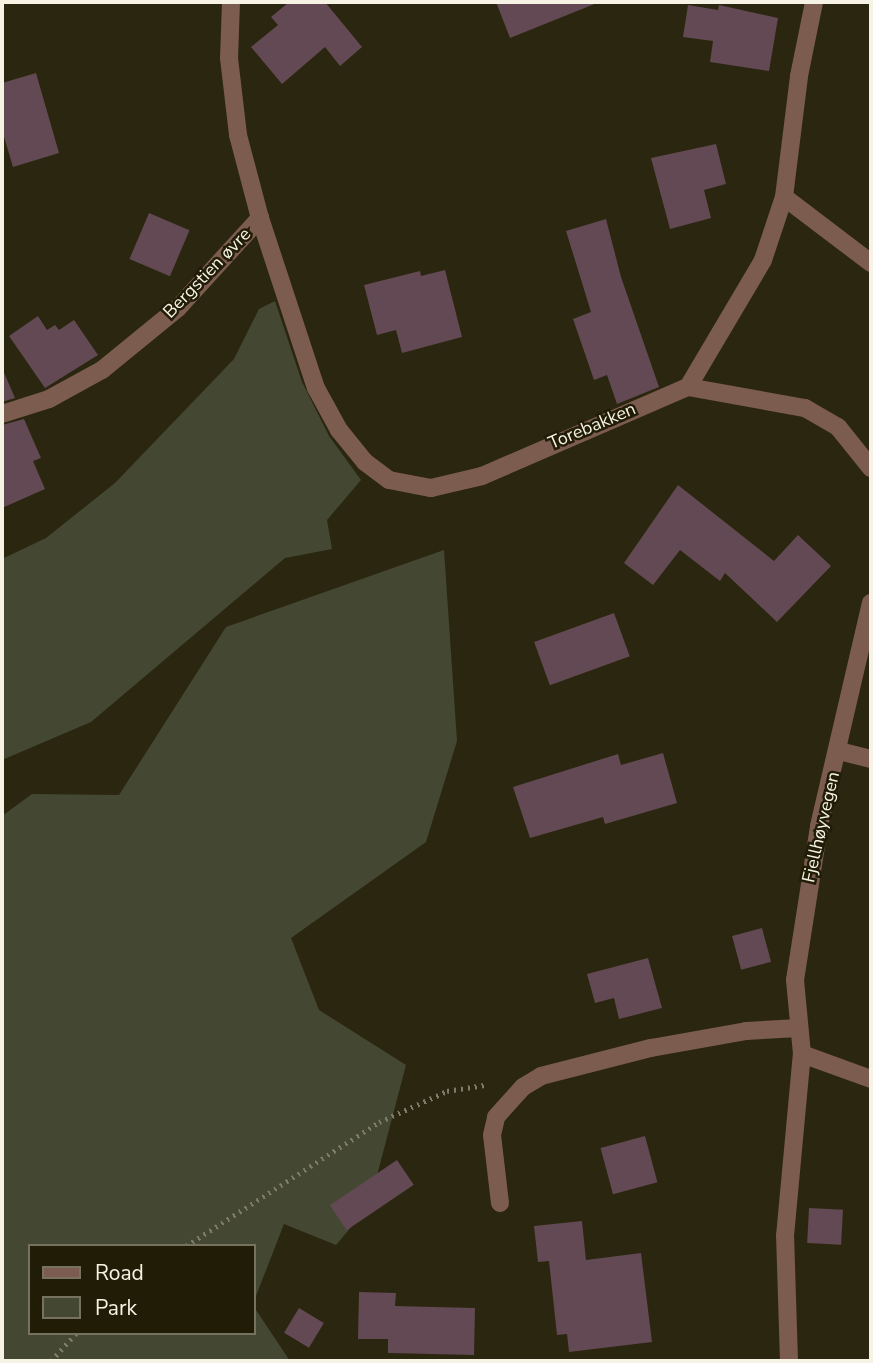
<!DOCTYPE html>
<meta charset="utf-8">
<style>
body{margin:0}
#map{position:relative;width:873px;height:1363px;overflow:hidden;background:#2b260f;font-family:"Nunito Sans",sans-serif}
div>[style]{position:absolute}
.green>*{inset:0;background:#444832}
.building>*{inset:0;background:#624953;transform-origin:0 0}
.path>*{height:4.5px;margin-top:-2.25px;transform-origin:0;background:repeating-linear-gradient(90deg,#807b68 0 2px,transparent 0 7px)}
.minor>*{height:18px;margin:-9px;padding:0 9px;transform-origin:9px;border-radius:9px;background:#7d5c50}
span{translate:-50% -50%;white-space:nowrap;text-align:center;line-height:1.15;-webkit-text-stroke:5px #211c06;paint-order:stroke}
.street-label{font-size:18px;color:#f6f3e5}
.frame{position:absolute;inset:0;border:4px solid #f6f3e5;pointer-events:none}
.legend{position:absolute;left:28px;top:1244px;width:228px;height:91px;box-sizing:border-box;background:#211c06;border:2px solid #76725f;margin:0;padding:9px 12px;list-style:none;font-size:21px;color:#f6f3e5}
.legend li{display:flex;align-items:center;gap:14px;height:35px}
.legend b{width:35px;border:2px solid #76725f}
</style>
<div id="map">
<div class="green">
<i style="clip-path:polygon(275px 301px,302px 382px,329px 436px,361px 480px,327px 520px,332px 549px,285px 558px,91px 722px,2px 760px,2px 559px,46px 538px,115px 483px,234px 359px,259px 309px)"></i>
<i style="clip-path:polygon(444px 550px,457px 741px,426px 842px,291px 938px,319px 1010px,406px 1065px,369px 1206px,336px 1245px,284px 1224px,254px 1301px,254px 1246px,30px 1246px,30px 1333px,254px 1333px,254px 1307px,290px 1361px,2px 1361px,2px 816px,32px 794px,119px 795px,226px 627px)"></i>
</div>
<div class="building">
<i style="clip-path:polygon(289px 2px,325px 2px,362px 47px,340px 66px,325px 47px,282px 84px,251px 47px,278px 25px,271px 17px)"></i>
<i style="clip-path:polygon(496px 2px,596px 2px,597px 3px,510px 38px)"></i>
<i style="clip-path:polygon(688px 5px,718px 10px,719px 5px,778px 18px,769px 71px,710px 62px,713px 41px,683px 37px)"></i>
<i style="clip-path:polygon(36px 73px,59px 153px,13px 167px,2px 130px,2px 83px)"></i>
<i style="clip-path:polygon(716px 144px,726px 184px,704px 190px,711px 218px,670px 229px,651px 158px)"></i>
<i style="left:149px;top:213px;width:44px;height:50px;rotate:23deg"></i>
<i style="clip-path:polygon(606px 219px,621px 277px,659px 387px,617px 404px,607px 375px,594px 380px,573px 319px,591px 312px,566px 231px)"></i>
<i style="clip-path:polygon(445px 270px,462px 337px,402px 353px,396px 330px,377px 335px,364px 285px,420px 271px,421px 276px)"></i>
<i style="clip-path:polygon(38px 316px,47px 330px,55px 325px,59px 330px,74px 320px,98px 355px,45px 388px,9px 336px)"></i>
<i style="clip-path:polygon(2px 368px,15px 398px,2px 402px)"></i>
<i style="clip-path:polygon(24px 419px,41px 458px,33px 461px,45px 489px,2px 508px,2px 425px)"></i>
<i style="clip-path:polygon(678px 485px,774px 561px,798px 535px,831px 566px,777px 622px,725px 573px,720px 581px,680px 550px,653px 585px,624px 563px)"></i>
<i style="left:614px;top:613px;width:46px;height:85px;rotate:70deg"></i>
<i style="clip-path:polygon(663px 753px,677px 803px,605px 824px,603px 817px,530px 838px,513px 787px,618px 754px,621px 765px)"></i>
<i style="left:762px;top:928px;width:35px;height:31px;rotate:75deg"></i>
<i style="clip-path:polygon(648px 958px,662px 1008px,619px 1019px,614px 998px,595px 1003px,587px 974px)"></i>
<i style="left:645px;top:1136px;width:48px;height:46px;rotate:75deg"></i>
<i style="left:397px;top:1160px;width:30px;height:81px;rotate:56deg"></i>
<i style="left:809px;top:1208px;width:34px;height:35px;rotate:3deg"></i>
<i style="clip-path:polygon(582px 1221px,586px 1260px,641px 1253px,652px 1342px,569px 1352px,567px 1334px,557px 1335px,549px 1261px,538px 1262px,534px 1226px)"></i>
<i style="clip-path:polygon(359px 1292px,396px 1293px,395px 1306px,475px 1308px,474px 1355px,388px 1353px,388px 1339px,358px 1339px)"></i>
<i style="left:299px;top:1308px;width:29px;height:29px;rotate:31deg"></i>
</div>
<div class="path">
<i style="left:186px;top:1246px;width:229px;rotate:-32.7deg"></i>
<i style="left:379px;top:1122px;width:75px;rotate:-24.5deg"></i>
<i style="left:447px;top:1091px;width:38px;rotate:-9deg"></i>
<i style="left:51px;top:1361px;width:38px;rotate:-48deg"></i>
</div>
<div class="minor">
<i style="left:231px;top:2px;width:56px;rotate:92deg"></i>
<i style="left:229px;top:58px;width:78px;rotate:83.3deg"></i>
<i style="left:238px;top:135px;width:86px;rotate:75.2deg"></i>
<i style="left:260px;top:218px;width:179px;rotate:71.8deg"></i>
<i style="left:316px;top:388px;width:48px;rotate:61.3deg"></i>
<i style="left:339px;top:430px;width:41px;rotate:50.9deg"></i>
<i style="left:365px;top:462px;width:30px;rotate:37deg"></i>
<i style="left:389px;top:480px;width:43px;rotate:10.8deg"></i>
<i style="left:431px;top:488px;width:52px;rotate:-13.2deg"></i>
<i style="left:482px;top:476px;width:224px;rotate:-23.4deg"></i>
<i style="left:688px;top:387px;width:147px;rotate:-59.4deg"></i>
<i style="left:763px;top:260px;width:66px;rotate:-71.6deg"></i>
<i style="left:784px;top:197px;width:122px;rotate:-82.9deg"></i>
<i style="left:799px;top:76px;width:76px;rotate:-78.5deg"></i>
<i style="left:784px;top:197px;width:109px;rotate:37.2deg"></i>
<i style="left:688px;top:387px;width:119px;rotate:10.2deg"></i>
<i style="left:805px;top:408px;width:38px;rotate:30deg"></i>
<i style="left:838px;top:427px;width:53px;rotate:51.2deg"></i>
<i style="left:2px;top:414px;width:49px;rotate:-17.7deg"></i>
<i style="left:49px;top:399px;width:60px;rotate:-28.7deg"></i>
<i style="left:102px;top:370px;width:98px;rotate:-39.2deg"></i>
<i style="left:178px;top:308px;width:122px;rotate:-47.7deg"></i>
<i style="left:839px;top:751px;width:33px;rotate:14deg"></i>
<i style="left:802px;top:1054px;width:73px;rotate:19.9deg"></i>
<i style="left:500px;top:1203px;width:68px;rotate:-96.7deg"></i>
<i style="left:492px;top:1135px;width:18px;rotate:-77deg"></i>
<i style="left:496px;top:1117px;width:40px;rotate:-48deg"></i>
<i style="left:523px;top:1087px;width:21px;rotate:-31deg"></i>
<i style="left:541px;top:1076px;width:114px;rotate:-14.3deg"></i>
<i style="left:651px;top:1048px;width:97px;rotate:-10.1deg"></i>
<i style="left:746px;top:1031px;width:53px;rotate:-3.2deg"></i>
<i style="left:789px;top:1361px;width:125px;rotate:-91.8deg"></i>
<i style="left:785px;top:1236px;width:183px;rotate:-84.7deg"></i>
<i style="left:802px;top:1054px;width:74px;rotate:-95.4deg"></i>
<i style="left:795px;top:980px;width:156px;rotate:-81.1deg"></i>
<i style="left:819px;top:826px;width:229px;rotate:-76.9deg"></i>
</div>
<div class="street-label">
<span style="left:207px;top:273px;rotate:-46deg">Bergstien øvre</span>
<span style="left:592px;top:426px;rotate:-23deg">Torebakken</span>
<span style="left:821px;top:827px;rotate:-77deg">Fjellhøyvegen</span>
</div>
<div class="frame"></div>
<ul class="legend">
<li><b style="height:9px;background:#7d5c50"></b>Road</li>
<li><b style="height:19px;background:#444832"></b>Park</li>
</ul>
</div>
